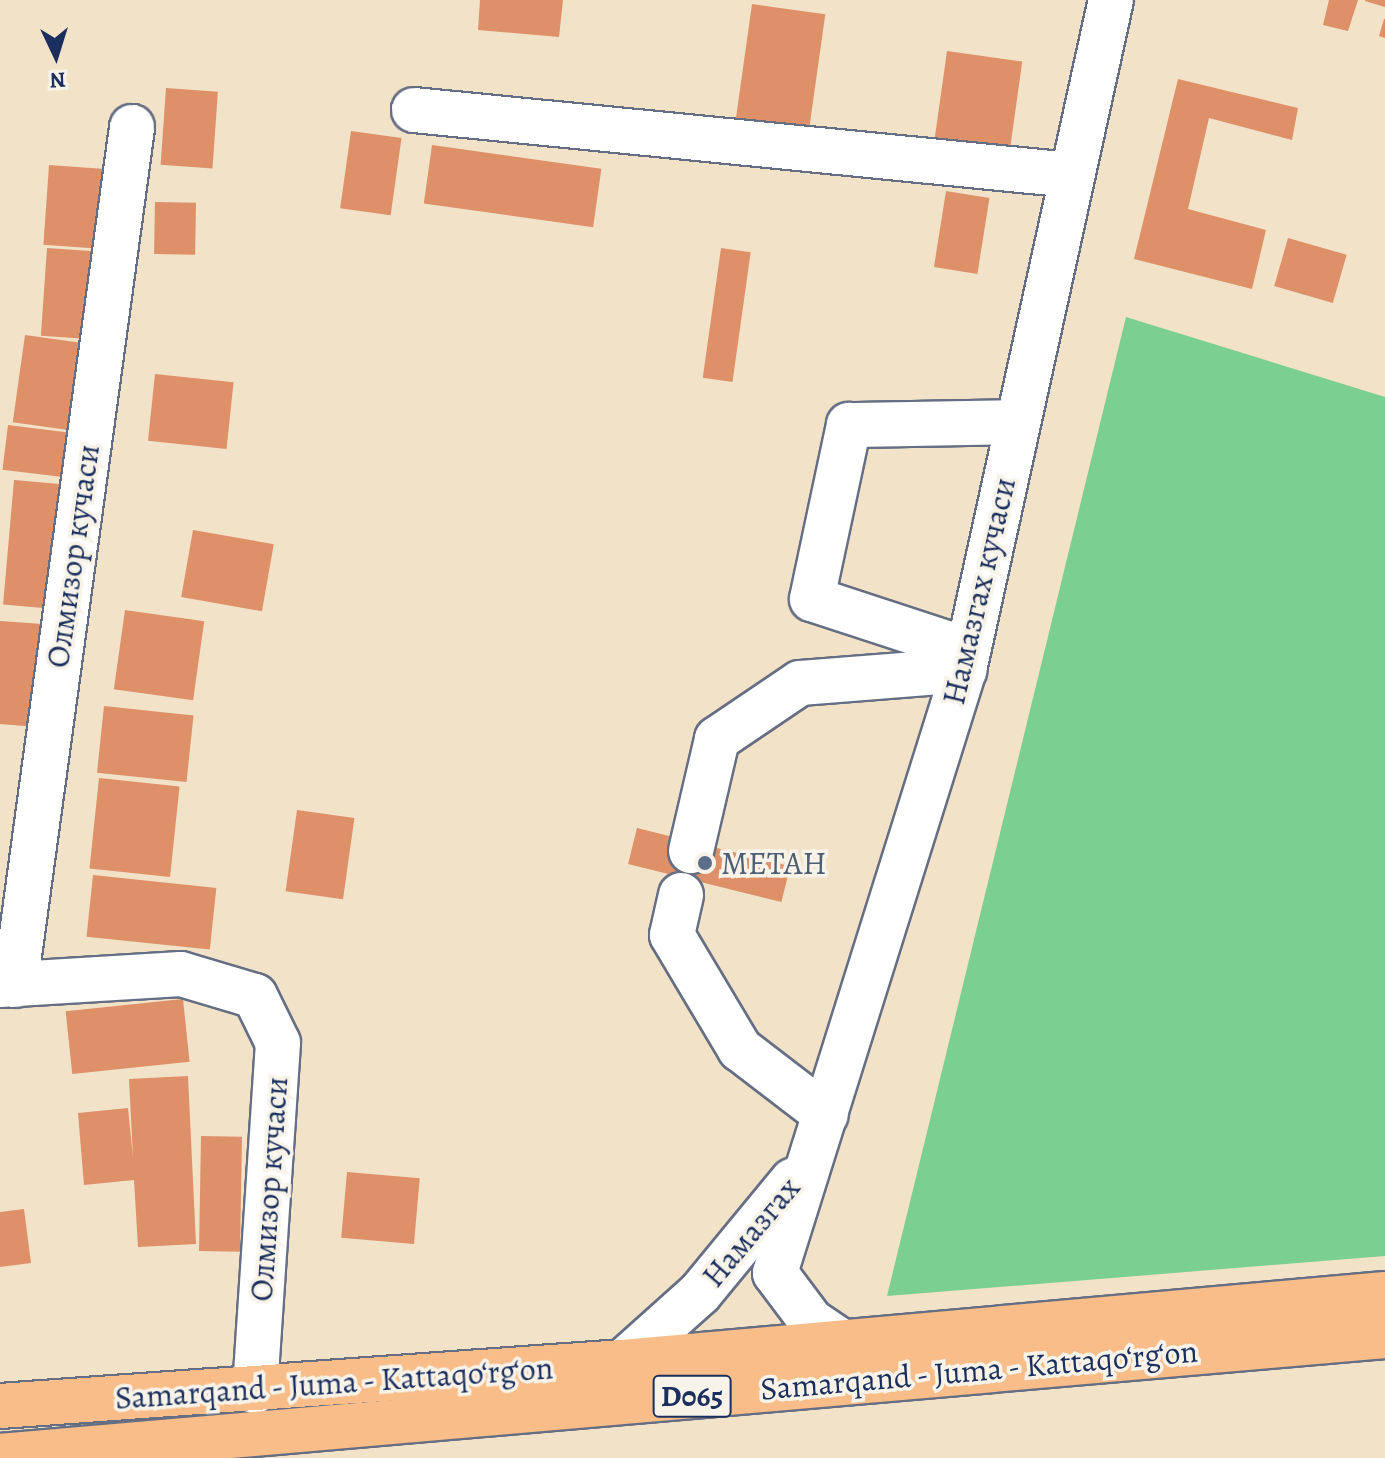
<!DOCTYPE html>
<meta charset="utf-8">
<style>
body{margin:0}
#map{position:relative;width:1385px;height:1458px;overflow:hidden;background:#f2e2c8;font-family:Alegreya,serif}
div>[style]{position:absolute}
.green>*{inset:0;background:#7bcf91}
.building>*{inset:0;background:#de9068;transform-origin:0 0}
.roads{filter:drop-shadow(2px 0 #666e83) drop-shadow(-2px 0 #666e83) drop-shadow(0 2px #666e83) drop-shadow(0 -2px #666e83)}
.minor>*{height:44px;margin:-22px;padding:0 22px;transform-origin:22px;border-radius:22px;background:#fff}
.major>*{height:44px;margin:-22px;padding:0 22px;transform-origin:22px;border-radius:22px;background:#f8bd89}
.dots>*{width:22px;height:22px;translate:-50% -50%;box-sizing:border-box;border:4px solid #f7f3e8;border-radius:50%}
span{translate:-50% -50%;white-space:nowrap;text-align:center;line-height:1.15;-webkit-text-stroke:7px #f7f3e8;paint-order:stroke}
.shield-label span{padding:2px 6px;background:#f7f3e8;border:2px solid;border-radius:6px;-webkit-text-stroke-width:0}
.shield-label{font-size:30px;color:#1b2f5e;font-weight:700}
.street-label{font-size:32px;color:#1b2f5e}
.service-label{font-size:32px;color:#4e5e75}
.left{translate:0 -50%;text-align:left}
.north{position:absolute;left:16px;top:16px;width:80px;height:80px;-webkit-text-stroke:6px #f7f3e8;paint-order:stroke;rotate:176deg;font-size:22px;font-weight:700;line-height:32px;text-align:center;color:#1b2f5e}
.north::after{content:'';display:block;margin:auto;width:28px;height:36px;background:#1b2f5e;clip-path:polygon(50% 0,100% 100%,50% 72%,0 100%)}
</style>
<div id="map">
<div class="green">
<i style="clip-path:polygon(1126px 317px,1385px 397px,1385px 1256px,887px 1296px)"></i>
</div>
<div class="building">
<i style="clip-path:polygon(480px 0,563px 0,559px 37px,478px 30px)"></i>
<i style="clip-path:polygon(1329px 0,1358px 0,1348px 31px,1323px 25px)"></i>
<i style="clip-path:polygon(1365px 0,1385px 0,1385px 7px,1365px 1px)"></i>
<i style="left:752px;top:4px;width:74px;height:130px;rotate:8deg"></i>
<i style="clip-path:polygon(1384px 19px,1385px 19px,1385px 38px,1379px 36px)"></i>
<i style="left:947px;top:51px;width:76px;height:118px;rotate:8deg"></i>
<i style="clip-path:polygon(1178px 79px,1298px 108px,1292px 140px,1209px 118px,1188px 209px,1266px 230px,1252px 289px,1134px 259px)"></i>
<i style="left:166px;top:88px;width:52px;height:77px;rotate:4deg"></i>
<i style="left:351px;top:131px;width:51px;height:78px;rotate:8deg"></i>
<i style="left:432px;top:145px;width:171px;height:59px;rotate:8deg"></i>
<i style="left:49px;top:165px;width:56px;height:80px;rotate:4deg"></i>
<i style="left:946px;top:191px;width:44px;height:77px;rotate:9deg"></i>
<i style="left:155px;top:202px;width:41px;height:52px;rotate:1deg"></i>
<i style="left:1288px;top:238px;width:61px;height:50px;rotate:16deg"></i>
<i style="left:47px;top:248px;width:51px;height:88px;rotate:4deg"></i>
<i style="left:721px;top:248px;width:30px;height:131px;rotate:8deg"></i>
<i style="left:25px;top:335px;width:67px;height:88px;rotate:8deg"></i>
<i style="left:155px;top:374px;width:79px;height:67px;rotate:6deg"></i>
<i style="left:8px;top:425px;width:71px;height:45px;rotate:7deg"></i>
<i style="left:14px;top:480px;width:57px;height:125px;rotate:5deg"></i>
<i style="left:193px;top:530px;width:82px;height:68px;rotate:10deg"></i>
<i style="left:125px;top:610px;width:80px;height:80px;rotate:8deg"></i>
<i style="clip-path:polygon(0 621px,43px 624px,37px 727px,0 724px)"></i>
<i style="left:104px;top:706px;width:90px;height:67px;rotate:6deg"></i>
<i style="left:99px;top:778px;width:81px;height:91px;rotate:6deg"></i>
<i style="left:297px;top:810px;width:58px;height:82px;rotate:8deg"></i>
<i style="left:637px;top:828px;width:158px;height:37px;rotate:14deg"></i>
<i style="left:93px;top:875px;width:124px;height:62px;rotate:6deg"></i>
<i style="left:183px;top:999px;width:63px;height:118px;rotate:84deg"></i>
<i style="clip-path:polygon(188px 1076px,196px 1244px,138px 1247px,134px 1180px,84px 1185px,78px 1113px,128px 1108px,133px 1158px,129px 1079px)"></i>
<i style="left:201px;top:1136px;width:41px;height:115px;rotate:1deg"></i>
<i style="left:347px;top:1172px;width:73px;height:66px;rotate:5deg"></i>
<i style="clip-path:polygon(24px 1209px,31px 1263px,0 1267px,0 1212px)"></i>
</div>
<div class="roads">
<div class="minor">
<i style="left:414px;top:110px;width:660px;rotate:5.65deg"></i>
<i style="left:968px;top:650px;width:164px;rotate:-161.9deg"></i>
<i style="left:812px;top:599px;width:178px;rotate:-78deg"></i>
<i style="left:849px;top:425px;width:167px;rotate:-1deg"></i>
<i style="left:691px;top:851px;width:115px;rotate:-76.9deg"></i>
<i style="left:717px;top:739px;width:100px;rotate:-34deg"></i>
<i style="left:800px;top:683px;width:165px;rotate:-4.5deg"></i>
<i style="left:681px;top:895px;width:41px;rotate:102.7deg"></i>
<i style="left:672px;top:935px;width:133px;rotate:59.2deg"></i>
<i style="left:740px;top:1049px;width:108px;rotate:37.5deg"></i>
<i style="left:0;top:985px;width:181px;rotate:-3.5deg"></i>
<i style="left:181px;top:974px;width:77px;rotate:16.6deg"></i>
<i style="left:255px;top:996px;width:52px;rotate:63.9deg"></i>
<i style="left:278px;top:1043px;width:349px;rotate:93.8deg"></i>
<i style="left:15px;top:985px;width:866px;rotate:-82.23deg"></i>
<i style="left:842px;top:1342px;width:37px;rotate:-146deg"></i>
<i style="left:811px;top:1321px;width:60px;rotate:-126.9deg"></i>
<i style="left:775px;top:1273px;width:632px;rotate:-72.6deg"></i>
<i style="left:964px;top:670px;width:686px;rotate:-77.63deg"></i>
<i style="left:623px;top:1362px;width:103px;rotate:-41.9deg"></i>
<i style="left:700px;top:1293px;width:146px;rotate:-50.5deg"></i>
</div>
<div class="major">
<i style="left:0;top:1406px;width:625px;rotate:-4.04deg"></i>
<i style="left:623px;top:1362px;width:765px;rotate:-5.1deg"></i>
<i style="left:0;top:1456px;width:1390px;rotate:-4.95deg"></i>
</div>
</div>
<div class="dots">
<i style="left:705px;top:863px;background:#5c6f8a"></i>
</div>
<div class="shield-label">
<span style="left:692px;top:1396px">D065</span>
</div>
<div class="street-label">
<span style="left:73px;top:556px;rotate:-82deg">Олмизор кучаси</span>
<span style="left:979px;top:591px;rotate:-77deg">Намазгах кучаси</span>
<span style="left:269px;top:1189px;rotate:-86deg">Олмизор кучаси</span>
<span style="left:751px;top:1232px;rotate:-50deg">Намазгах</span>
<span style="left:979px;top:1370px;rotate:-5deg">Samarqand - Juma - Kattaqo‘rg‘on</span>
<span style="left:334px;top:1383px;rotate:-4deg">Samarqand - Juma - Kattaqo‘rg‘on</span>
</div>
<div class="service-label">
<span class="left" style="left:721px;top:863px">МЕТАН</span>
</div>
<div class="north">N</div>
</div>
